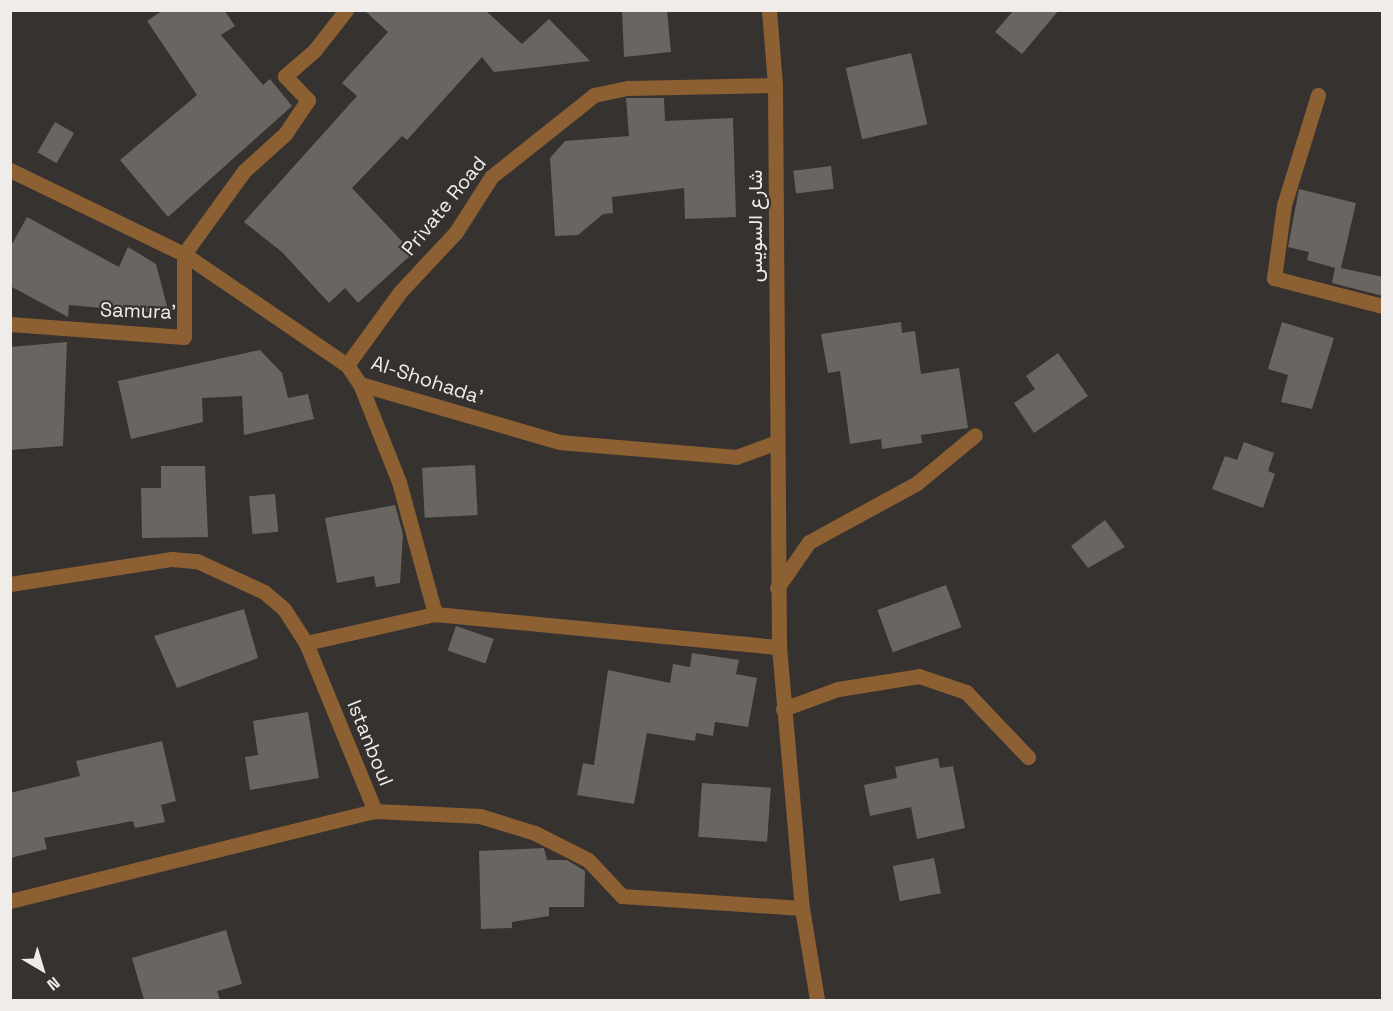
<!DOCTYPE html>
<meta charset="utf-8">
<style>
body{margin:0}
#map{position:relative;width:1393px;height:1011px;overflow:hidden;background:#36322f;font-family:"Space Grotesk",Vazirmatn,sans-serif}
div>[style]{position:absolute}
.building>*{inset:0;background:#696561;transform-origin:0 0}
.minor>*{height:15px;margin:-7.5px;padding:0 7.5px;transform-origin:7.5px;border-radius:7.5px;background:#8d6034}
span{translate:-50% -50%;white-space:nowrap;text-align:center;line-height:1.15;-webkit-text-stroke:4.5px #36322f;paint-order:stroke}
.street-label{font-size:20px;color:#efecea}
.frame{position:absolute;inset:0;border:12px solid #efecea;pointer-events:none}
.north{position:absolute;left:12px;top:939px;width:60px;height:60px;-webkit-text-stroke:4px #36322f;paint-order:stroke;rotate:142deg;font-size:16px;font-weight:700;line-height:24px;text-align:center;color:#efecea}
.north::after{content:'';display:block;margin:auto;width:21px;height:27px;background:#efecea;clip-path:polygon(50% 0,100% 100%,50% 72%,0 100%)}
</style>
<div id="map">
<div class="building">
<i style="clip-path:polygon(163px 10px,224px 10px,235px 26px,221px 35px,263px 85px,270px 79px,292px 106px,168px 217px,120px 160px,197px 95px,147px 21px)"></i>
<i style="clip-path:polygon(364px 10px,485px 10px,522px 44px,549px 19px,590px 61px,494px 72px,482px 57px,407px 140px,402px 136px,352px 188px,413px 253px,358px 303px,345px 288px,329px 303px,282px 252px,244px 222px,357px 96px,342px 83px,388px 32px)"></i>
<i style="clip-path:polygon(622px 10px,667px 10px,671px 52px,624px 57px)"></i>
<i style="clip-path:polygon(1014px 10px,1059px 10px,1022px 54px,995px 32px)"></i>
<i style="left:911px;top:53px;width:73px;height:67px;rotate:77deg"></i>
<i style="clip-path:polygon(626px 98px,664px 98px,665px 121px,733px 118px,736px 217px,685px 219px,684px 188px,612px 197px,613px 213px,603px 214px,578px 235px,555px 236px,550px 158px,565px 141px,629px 136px)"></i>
<i style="left:55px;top:122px;width:22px;height:35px;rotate:30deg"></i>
<i style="left:831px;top:166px;width:23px;height:38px;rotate:83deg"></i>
<i style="clip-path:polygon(1299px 189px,1356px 203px,1341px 268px,1383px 277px,1383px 296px,1332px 283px,1335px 268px,1307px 260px,1309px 252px,1288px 247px)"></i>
<i style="clip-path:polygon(27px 217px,119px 267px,128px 247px,156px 264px,169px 314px,69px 305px,68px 317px,10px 286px,10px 248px)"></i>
<i style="clip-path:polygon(901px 322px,902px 333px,915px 331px,921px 374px,959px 368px,968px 428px,921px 435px,922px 443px,882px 449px,881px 439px,850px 444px,840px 371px,828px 373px,821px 334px)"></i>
<i style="clip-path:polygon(1282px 322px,1334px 338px,1312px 409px,1281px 402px,1288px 375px,1268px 369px)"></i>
<i style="clip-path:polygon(67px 342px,63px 446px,10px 450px,10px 347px)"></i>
<i style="clip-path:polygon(260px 350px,282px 373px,288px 398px,308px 394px,314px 419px,244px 435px,242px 396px,202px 398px,203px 422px,131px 439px,118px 381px)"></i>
<i style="clip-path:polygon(1058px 353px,1088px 396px,1034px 433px,1014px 403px,1035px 389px,1026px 376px)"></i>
<i style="clip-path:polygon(1244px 442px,1274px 453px,1268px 471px,1275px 474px,1263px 508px,1212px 489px,1225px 456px,1237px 460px)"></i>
<i style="left:475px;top:465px;width:50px;height:53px;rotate:87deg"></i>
<i style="clip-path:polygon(161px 466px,205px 466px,208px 537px,142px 538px,141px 488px,161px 488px)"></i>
<i style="left:275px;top:494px;width:38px;height:26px;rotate:85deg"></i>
<i style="clip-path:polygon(395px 505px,403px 534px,400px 583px,376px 587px,374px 576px,337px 583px,325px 518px)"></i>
<i style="clip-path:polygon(1105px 520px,1125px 547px,1088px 568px,1071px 546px)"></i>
<i style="left:946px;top:585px;width:45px;height:73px;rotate:70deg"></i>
<i style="clip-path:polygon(244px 609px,258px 658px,177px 688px,154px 636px)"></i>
<i style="left:456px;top:626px;width:40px;height:26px;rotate:19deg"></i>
<i style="clip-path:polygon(692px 653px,739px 660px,736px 674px,757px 678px,748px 727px,715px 722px,713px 736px,696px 733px,695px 741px,647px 733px,634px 804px,577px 795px,583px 763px,594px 765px,608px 670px,670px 683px,673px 664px,690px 667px)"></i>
<i style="clip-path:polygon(308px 712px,319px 778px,250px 790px,245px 757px,258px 755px,253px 721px)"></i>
<i style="clip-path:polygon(162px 741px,176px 801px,161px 805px,165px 822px,135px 828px,133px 821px,44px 838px,47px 849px,10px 858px,10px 793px,80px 776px,76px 761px)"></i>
<i style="clip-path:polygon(938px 758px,940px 768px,953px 766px,965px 828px,917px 839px,911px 807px,870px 816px,864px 785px,897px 778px,895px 767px)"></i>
<i style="left:702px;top:783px;width:69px;height:54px;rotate:4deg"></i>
<i style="clip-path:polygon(544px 848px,547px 860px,567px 860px,585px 871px,584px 907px,549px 907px,549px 916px,512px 922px,512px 928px,481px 929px,479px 851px)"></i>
<i style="left:934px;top:858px;width:36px;height:42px;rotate:79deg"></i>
<i style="clip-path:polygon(226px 930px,242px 984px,217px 991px,220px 1000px,144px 1000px,132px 958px)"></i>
</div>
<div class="minor">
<i style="left:769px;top:10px;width:75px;rotate:85.4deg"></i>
<i style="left:775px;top:85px;width:562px;rotate:89.59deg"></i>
<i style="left:779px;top:647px;width:262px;rotate:85deg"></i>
<i style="left:802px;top:908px;width:93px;rotate:80.7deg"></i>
<i style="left:1318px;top:95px;width:115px;rotate:107.2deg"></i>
<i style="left:1284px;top:205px;width:74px;rotate:97.8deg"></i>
<i style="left:1274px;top:278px;width:112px;rotate:14.5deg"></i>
<i style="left:10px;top:170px;width:193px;rotate:25.8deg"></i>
<i style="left:184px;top:254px;width:197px;rotate:34.3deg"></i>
<i style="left:347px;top:365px;width:23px;rotate:56deg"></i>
<i style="left:360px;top:384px;width:207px;rotate:16.2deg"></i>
<i style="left:559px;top:442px;width:178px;rotate:4.8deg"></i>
<i style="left:736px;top:457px;width:44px;rotate:-20.1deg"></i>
<i style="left:10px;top:324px;width:174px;rotate:4.3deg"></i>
<i style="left:184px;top:337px;width:83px;rotate:-90deg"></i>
<i style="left:184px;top:254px;width:102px;rotate:-54.1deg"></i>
<i style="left:244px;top:171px;width:55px;rotate:-42.1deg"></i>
<i style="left:285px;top:134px;width:41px;rotate:-55.9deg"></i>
<i style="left:308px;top:100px;width:33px;rotate:-134deg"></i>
<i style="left:285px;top:76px;width:38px;rotate:-41deg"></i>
<i style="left:314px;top:51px;width:52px;rotate:-52deg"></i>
<i style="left:347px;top:365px;width:90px;rotate:-54deg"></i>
<i style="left:400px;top:292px;width:82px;rotate:-47deg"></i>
<i style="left:456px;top:232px;width:65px;rotate:-57.5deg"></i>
<i style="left:491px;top:177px;width:132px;rotate:-38.5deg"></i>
<i style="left:594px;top:95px;width:35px;rotate:-12deg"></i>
<i style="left:628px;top:88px;width:147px;rotate:-1.2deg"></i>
<i style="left:360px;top:384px;width:105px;rotate:68.3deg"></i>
<i style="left:399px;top:482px;width:137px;rotate:74.7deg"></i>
<i style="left:10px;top:584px;width:164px;rotate:-8.8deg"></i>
<i style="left:172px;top:559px;width:25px;rotate:5deg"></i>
<i style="left:197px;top:561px;width:74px;rotate:24.8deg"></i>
<i style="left:264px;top:592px;width:26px;rotate:40deg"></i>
<i style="left:284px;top:609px;width:40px;rotate:57.1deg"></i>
<i style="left:306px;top:643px;width:182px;rotate:67.7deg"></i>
<i style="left:375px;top:811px;width:105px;rotate:2.7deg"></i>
<i style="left:480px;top:816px;width:58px;rotate:17.2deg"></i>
<i style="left:535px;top:833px;width:59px;rotate:27deg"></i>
<i style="left:588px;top:860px;width:50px;rotate:46.6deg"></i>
<i style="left:622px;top:896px;width:180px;rotate:3.8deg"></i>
<i style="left:777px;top:588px;width:56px;rotate:-55.2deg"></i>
<i style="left:809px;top:542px;width:123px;rotate:-28.6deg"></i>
<i style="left:917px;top:483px;width:75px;rotate:-39.6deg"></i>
<i style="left:306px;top:643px;width:132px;rotate:-12.7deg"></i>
<i style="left:435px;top:614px;width:346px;rotate:5.5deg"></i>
<i style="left:783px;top:709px;width:59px;rotate:-20deg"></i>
<i style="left:838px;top:689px;width:82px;rotate:-9.1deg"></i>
<i style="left:919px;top:676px;width:50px;rotate:18.8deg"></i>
<i style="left:966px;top:692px;width:90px;rotate:46.4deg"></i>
<i style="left:10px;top:901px;width:376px;rotate:-13.9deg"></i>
</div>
<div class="street-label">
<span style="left:444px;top:206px;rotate:-51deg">Private Road</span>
<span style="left:755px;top:226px;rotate:-90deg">شارع السويس</span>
<span style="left:138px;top:311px;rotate:2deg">Samura'</span>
<span style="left:427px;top:380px;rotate:18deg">Al-Shohada'</span>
<span style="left:370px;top:743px;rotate:68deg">Istanboul</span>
</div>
<div class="frame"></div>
<div class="north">N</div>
</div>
